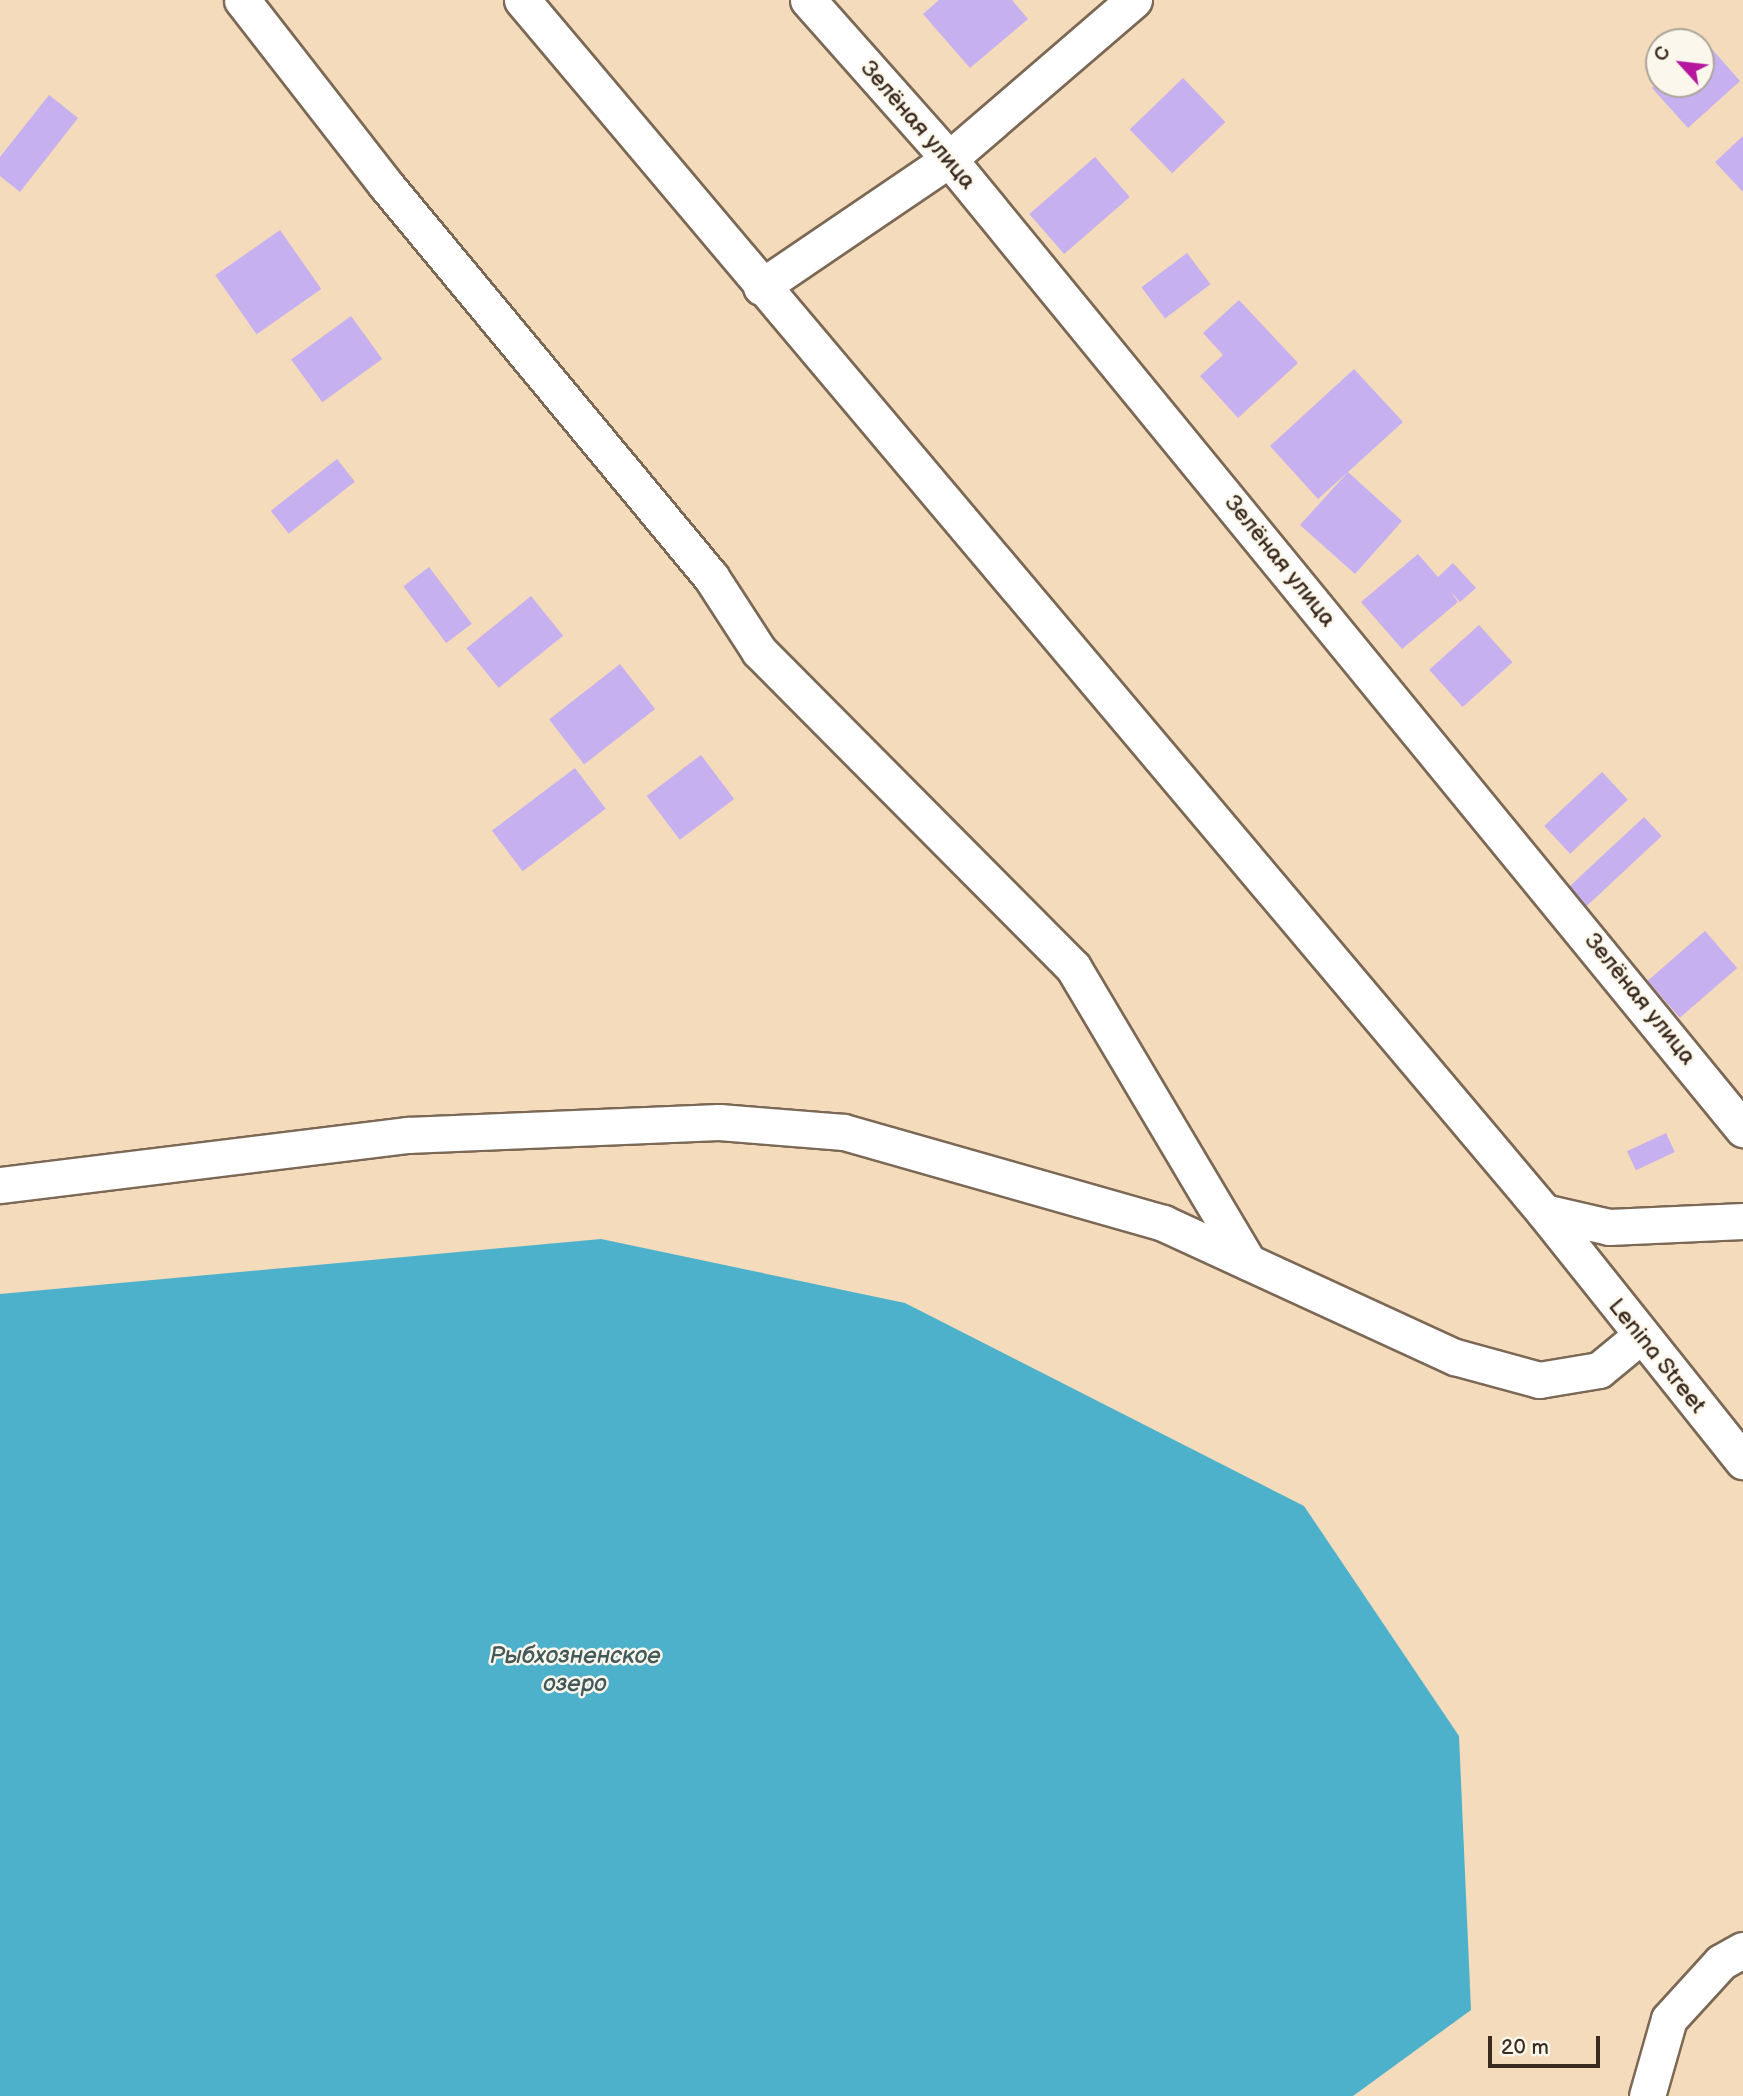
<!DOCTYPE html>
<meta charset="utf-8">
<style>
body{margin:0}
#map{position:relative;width:1743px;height:2096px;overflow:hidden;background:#f3dbbb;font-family:"Balsamiq Sans",sans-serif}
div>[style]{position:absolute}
.water>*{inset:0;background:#4db1cc}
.building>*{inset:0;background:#c6b0f0;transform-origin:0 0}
.roads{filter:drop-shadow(2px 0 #7b6855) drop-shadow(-2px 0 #7b6855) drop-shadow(0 2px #7b6855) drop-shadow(0 -2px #7b6855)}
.minor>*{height:35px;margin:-17.5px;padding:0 17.5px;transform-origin:17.5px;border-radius:17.5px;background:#fff}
span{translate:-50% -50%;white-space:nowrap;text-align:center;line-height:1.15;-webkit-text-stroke:5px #fbf7ec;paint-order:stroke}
.street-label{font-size:23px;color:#3b2a1e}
.water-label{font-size:24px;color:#41595b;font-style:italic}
.north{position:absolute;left:1645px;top:28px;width:70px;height:70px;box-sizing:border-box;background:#fbf7ec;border:2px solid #aea59a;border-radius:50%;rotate:297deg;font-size:19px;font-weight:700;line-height:28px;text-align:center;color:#3b2a1e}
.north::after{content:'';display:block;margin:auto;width:24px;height:32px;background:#b5179e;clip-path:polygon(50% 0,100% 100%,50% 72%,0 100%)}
.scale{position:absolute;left:1488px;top:2036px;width:112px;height:32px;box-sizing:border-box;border:4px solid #3b2a1e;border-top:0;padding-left:9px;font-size:21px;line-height:24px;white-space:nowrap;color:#3b2a1e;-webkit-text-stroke:5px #fbf7ec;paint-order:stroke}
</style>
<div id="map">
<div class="water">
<i style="clip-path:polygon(601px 1239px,905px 1303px,1304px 1506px,1459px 1736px,1471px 2010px,1353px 2096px,0 2096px,0 1294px)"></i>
</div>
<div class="building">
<i style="clip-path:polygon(939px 0,1012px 0,1028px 19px,970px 68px,923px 14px)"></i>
<i style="clip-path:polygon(1704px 40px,1740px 81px,1688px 128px,1652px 88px,1659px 81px,1701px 84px)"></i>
<i style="left:1183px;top:78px;width:61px;height:74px;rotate:46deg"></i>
<i style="clip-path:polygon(49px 95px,78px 118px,20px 192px,0 176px,0 157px)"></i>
<i style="clip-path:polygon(1743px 136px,1743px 192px,1715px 162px)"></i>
<i style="left:1095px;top:157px;width:53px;height:87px;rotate:49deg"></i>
<i style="left:280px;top:230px;width:72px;height:79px;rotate:55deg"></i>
<i style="left:1187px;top:253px;width:39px;height:57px;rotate:53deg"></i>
<i style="clip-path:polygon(1239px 300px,1298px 363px,1238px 418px,1200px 376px,1223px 355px,1203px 333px)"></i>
<i style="left:351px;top:316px;width:53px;height:74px;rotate:54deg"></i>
<i style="clip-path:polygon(1354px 369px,1403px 422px,1348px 472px,1402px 521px,1355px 574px,1300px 525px,1348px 472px,1318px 499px,1270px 446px)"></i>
<i style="left:337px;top:459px;width:29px;height:84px;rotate:52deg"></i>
<i style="clip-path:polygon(1418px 554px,1438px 577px,1453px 563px,1476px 588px,1460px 602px,1450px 591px,1458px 602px,1402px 649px,1361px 602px)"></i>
<i style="left:429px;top:567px;width:71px;height:32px;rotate:53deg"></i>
<i style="left:531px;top:596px;width:51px;height:83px;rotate:51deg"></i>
<i style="left:1479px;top:625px;width:50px;height:67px;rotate:48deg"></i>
<i style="left:620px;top:664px;width:57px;height:90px;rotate:52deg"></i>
<i style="left:701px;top:755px;width:55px;height:68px;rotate:53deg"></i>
<i style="left:575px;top:768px;width:51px;height:104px;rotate:53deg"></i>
<i style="left:1602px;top:772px;width:38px;height:79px;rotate:47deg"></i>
<i style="left:1644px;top:817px;width:26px;height:103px;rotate:47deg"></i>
<i style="left:1705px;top:931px;width:49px;height:76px;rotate:49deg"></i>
<i style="left:1666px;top:1133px;width:21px;height:43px;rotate:65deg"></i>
</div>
<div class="roads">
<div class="minor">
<i style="left:242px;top:0;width:234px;rotate:52.1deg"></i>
<i style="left:386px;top:185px;width:509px;rotate:50.34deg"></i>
<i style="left:711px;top:577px;width:88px;rotate:57deg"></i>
<i style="left:759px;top:651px;width:445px;rotate:45.2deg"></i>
<i style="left:1073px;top:967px;width:343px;rotate:59.3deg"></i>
<i style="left:522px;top:0;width:1585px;rotate:49.86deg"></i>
<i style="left:1544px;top:1212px;width:319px;rotate:51.4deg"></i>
<i style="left:808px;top:0;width:213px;rotate:48.4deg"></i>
<i style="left:949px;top:159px;width:1254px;rotate:50.7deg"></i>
<i style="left:761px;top:287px;width:227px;rotate:-34.2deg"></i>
<i style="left:949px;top:159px;width:244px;rotate:-40.7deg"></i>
<i style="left:0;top:1185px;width:410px;rotate:-7deg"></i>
<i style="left:407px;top:1135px;width:312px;rotate:-2.4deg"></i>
<i style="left:719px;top:1122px;width:125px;rotate:4.6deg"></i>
<i style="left:844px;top:1132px;width:332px;rotate:15.9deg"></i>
<i style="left:1163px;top:1223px;width:321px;rotate:24.7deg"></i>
<i style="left:1455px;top:1357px;width:87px;rotate:15.3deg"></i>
<i style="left:1539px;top:1380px;width:61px;rotate:-9.5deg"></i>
<i style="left:1599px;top:1370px;width:52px;rotate:-39.5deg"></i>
<i style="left:1544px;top:1212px;width:67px;rotate:13deg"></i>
<i style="left:1609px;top:1227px;width:134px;rotate:-2.6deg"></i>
<i style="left:1647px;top:2096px;width:80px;rotate:-74.1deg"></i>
<i style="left:1669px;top:2019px;width:77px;rotate:-47.6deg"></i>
<i style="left:1721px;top:1962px;width:25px;rotate:-29deg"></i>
</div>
</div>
<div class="street-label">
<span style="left:918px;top:125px;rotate:49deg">Зелёная улица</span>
<span style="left:1280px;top:561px;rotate:51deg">Зелёная улица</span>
<span style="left:1640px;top:999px;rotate:51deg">Зелёная улица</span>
<span style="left:1657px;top:1356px;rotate:51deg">Lenina Street</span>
</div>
<div class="water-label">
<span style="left:575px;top:1670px">Рыбхозненское<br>озеро</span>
</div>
<div class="north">С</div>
<div class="scale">20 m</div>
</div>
